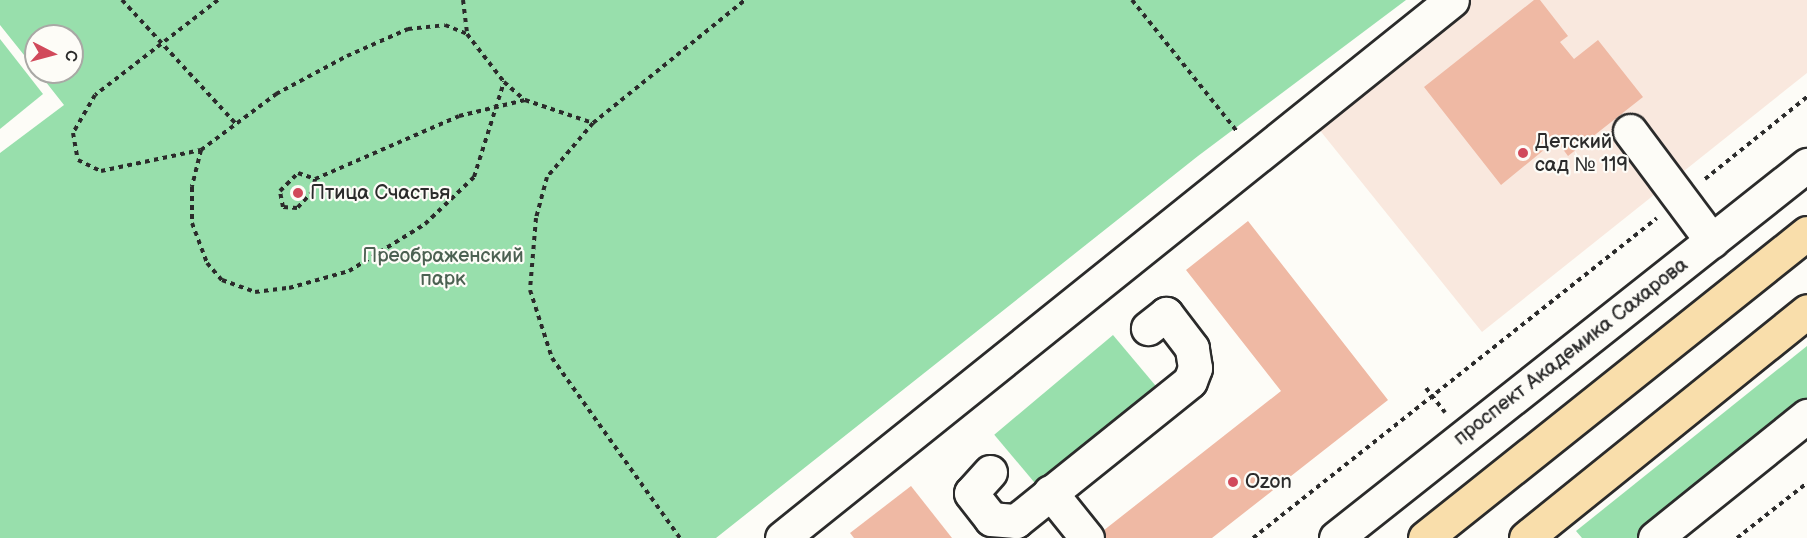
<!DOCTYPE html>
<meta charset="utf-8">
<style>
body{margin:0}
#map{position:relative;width:1807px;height:538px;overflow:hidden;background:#fdfcf7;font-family:"Balsamiq Sans",sans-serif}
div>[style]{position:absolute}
.built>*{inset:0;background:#f9e8de}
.green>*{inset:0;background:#98dfac;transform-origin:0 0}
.building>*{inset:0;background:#efb9a4}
.path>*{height:4px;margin-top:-2px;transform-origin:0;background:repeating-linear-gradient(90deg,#2b2b2b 0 4.5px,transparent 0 9px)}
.roads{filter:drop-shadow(2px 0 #2b2b2b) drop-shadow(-2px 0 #2b2b2b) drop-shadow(0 2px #2b2b2b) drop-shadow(0 -2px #2b2b2b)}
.minor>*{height:33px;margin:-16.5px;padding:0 16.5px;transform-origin:16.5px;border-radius:16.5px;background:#fdfcf7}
.major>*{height:33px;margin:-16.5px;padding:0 16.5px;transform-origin:16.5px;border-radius:16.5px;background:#f9deab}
.dots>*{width:16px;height:16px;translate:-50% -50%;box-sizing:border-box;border:3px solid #fdfcf7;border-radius:50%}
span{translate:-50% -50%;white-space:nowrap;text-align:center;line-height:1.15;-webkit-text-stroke:4.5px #fdfcf7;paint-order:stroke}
.poi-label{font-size:20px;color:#2b2b2b}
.left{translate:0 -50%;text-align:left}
.park-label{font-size:20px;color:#4c6152}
.street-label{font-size:20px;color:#2b2b2b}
.north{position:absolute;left:24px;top:24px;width:60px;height:60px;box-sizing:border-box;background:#fdfcf7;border:2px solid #a9a8a5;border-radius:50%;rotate:96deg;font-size:16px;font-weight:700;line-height:24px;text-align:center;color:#2b2b2b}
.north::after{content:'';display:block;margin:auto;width:21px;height:27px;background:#d1495b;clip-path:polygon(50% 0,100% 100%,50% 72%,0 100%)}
</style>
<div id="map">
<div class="built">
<i style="clip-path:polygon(1467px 0,1807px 0,1807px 73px,1482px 332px,1314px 123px)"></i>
</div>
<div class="green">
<i style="clip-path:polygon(0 0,1406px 0,1198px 156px,716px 538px,0 538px,0 153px,64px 105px,38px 72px,72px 72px,72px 36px,36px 36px,36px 70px,0 25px)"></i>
<i style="clip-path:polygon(0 39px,43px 94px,0 129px)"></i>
<i style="left:1113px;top:335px;width:70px;height:155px;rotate:50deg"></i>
<i style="clip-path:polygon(1807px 346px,1807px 402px,1638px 538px,1582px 538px,1576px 531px)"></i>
</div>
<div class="building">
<i style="clip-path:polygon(1534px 0,1540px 0,1568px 36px,1560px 42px,1574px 59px,1598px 40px,1643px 97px,1568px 156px,1556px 140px,1501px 185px,1424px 87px)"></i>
<i style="clip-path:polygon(1248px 221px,1388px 400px,1212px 538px,1094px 538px,1281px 391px,1186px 270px)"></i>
<i style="clip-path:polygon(911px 486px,952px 538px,854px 538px,850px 533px)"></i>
</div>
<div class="path">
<i style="left:122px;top:0;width:167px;rotate:47.4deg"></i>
<i style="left:218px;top:0;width:155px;rotate:142.3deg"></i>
<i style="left:95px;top:95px;width:44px;rotate:120.1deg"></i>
<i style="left:73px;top:133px;width:27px;rotate:80deg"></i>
<i style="left:78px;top:160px;width:25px;rotate:26deg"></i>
<i style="left:101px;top:171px;width:102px;rotate:-11.9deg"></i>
<i style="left:201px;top:150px;width:94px;rotate:-36.7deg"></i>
<i style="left:276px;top:94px;width:81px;rotate:-28.2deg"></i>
<i style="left:347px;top:56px;width:67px;rotate:-23.9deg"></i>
<i style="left:408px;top:29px;width:37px;rotate:-6deg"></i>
<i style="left:445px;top:25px;width:24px;rotate:22deg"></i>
<i style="left:467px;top:34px;width:61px;rotate:52.4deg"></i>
<i style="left:504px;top:82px;width:28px;rotate:41deg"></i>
<i style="left:525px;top:100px;width:72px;rotate:18.7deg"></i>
<i style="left:593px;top:123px;width:196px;rotate:-39deg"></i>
<i style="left:463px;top:0;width:34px;rotate:83deg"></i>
<i style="left:1132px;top:0;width:170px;rotate:51.4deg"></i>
<i style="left:593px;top:123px;width:71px;rotate:130.4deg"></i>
<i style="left:547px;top:177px;width:42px;rotate:105deg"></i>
<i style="left:536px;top:218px;width:72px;rotate:94.8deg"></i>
<i style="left:530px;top:290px;width:71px;rotate:72.1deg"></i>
<i style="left:552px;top:358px;width:221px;rotate:54.6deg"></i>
<i style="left:201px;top:150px;width:38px;rotate:104deg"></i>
<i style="left:192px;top:187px;width:36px;rotate:90deg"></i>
<i style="left:192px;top:223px;width:43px;rotate:69.4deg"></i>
<i style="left:207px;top:263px;width:23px;rotate:49deg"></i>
<i style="left:222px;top:280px;width:35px;rotate:20deg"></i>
<i style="left:255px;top:292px;width:34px;rotate:-7deg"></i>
<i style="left:289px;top:288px;width:62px;rotate:-15.8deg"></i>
<i style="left:349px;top:271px;width:89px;rotate:-31.7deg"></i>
<i style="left:425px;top:224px;width:68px;rotate:-43.8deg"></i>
<i style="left:474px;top:177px;width:100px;rotate:-72.5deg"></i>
<i style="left:315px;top:179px;width:12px;rotate:99deg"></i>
<i style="left:313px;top:191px;width:23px;rotate:133deg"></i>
<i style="left:297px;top:208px;width:14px;rotate:-176deg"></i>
<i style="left:283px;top:207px;width:16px;rotate:-101deg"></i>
<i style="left:280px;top:191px;width:25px;rotate:-45deg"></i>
<i style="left:298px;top:173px;width:18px;rotate:19deg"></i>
<i style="left:315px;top:179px;width:157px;rotate:-23.6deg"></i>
<i style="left:459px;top:116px;width:68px;rotate:-13.6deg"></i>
<i style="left:1705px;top:179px;width:131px;rotate:-38.8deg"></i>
<i style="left:1426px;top:388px;width:31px;rotate:52deg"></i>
<i style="left:1253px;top:538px;width:515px;rotate:-38.38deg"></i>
<i style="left:1737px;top:538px;width:89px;rotate:-38.2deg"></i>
</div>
<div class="roads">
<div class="minor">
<i style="left:1630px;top:131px;width:137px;rotate:53.3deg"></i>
<i style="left:990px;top:472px;width:28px;rotate:132deg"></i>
<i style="left:971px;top:493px;width:33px;rotate:52deg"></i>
<i style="left:991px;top:519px;width:25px;rotate:5deg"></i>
<i style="left:1016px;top:521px;width:223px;rotate:-38.8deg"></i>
<i style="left:1190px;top:381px;width:14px;rotate:-69deg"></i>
<i style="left:1195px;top:368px;width:20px;rotate:-99deg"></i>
<i style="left:1192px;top:348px;width:43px;rotate:-127.4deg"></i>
<i style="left:1166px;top:314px;width:23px;rotate:142deg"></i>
<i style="left:1050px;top:492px;width:59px;rotate:51.2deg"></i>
<i style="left:782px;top:538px;width:859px;rotate:-38.76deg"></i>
<i style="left:1336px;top:538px;width:601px;rotate:-38.38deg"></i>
<i style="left:1655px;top:538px;width:195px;rotate:-38.8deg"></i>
</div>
<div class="major">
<i style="left:1425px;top:538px;width:489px;rotate:-38.6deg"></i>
<i style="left:1526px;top:538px;width:361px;rotate:-38.9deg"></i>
</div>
</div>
<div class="dots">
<i style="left:1523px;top:153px;background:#d1495b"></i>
<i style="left:298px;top:193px;background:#d1495b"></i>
<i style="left:1233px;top:482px;background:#d1495b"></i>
</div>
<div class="poi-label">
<span class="left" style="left:1535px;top:154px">Детский<br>сад № 119</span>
<span class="left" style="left:310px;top:193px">Птица Счастья</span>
<span class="left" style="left:1245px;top:482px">Ozon</span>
</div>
<div class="park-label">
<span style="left:443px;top:268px">Преображенский<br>парк</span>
</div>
<div class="street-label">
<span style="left:1571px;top:352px;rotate:-38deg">проспект Академика Сахарова</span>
</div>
<div class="north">С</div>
</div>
